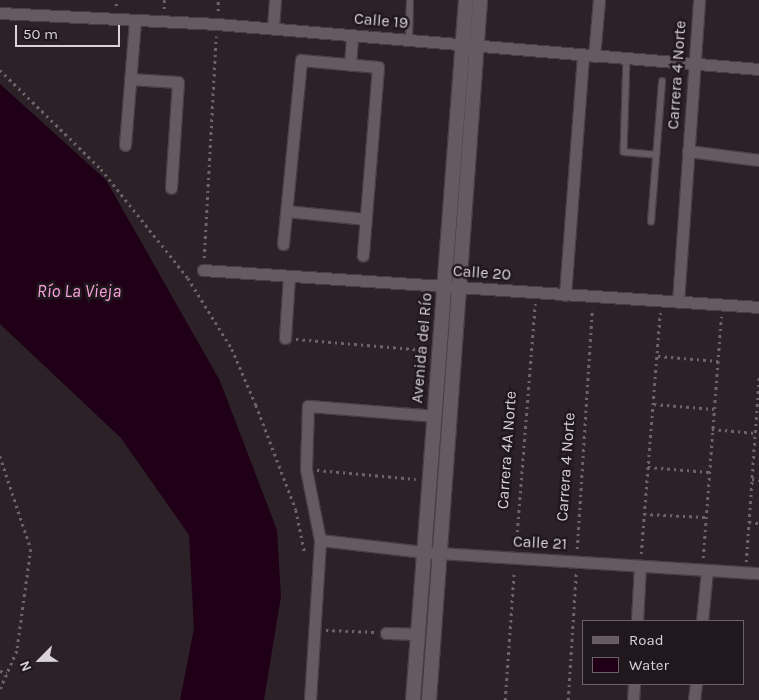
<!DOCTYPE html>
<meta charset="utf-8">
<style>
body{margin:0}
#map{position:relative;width:759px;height:700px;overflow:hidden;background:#2b2127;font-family:Karla,sans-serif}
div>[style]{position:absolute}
.water>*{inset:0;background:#1f0016}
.path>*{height:2.5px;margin-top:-1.25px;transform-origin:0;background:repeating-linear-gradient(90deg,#6d6469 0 2.5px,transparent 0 6.5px)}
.roads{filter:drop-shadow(1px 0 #463f43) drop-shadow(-1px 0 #463f43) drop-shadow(0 1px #463f43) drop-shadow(0 -1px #463f43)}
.service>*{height:5.5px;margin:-2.75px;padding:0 2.75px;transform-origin:2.75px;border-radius:2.75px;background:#665a61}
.minor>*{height:11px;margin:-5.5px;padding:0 5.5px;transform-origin:5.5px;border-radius:5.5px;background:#665a61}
.tertiary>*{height:14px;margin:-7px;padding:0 7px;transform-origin:7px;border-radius:7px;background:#665a61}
span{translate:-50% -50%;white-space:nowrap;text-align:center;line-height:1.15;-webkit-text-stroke:5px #21181e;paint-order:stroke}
.street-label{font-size:16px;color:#d9d2d6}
.water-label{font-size:18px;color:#f8a1db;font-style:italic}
.legend{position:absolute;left:582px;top:620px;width:162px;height:65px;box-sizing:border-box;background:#21181e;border:1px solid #6b6268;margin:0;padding:6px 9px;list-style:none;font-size:15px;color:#d9d2d6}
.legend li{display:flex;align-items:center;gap:10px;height:25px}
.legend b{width:25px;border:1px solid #6b6268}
.north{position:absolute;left:15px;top:635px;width:50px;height:50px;-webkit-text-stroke:4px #21181e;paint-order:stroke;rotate:247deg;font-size:14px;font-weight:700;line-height:20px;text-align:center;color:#d9d2d6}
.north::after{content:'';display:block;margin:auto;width:18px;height:22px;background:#d9d2d6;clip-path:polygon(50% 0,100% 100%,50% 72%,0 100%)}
.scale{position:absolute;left:15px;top:25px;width:105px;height:22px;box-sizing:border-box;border:2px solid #d9d2d6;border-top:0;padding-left:6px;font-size:15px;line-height:18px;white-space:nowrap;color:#d9d2d6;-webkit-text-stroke:4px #21181e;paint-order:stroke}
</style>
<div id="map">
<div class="water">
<i style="clip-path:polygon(0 84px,106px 180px,220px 381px,277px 530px,281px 596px,264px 700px,180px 700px,194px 629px,189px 535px,121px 438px,0 324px)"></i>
</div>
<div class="path">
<i style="left:116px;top:6px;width:6px;rotate:-90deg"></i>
<i style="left:164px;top:9px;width:9px;rotate:-90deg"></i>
<i style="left:218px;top:11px;width:11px;rotate:-90deg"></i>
<i style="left:0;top:70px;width:141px;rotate:44.4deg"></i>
<i style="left:101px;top:169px;width:139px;rotate:51.4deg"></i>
<i style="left:188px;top:278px;width:84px;rotate:58.2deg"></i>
<i style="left:232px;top:349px;width:61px;rotate:66.8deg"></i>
<i style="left:256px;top:405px;width:112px;rotate:69.1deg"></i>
<i style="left:296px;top:510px;width:45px;rotate:78.4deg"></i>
<i style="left:204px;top:258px;width:222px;rotate:-86.9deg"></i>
<i style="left:296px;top:339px;width:129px;rotate:4.9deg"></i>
<i style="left:658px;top:356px;width:60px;rotate:4.8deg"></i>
<i style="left:654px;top:404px;width:60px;rotate:4.8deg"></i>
<i style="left:712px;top:429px;width:43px;rotate:5.3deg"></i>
<i style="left:0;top:456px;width:98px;rotate:71.6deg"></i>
<i style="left:31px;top:549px;width:103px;rotate:97.8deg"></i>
<i style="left:17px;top:651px;width:43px;rotate:113.6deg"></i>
<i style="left:648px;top:467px;width:61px;rotate:4.7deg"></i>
<i style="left:317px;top:470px;width:99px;rotate:5.2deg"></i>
<i style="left:752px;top:479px;width:7px;rotate:8deg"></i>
<i style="left:644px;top:514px;width:61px;rotate:2.8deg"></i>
<i style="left:749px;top:522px;width:10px;rotate:6deg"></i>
<i style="left:516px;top:545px;width:242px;rotate:-85.5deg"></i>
<i style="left:577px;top:549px;width:241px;rotate:-86.4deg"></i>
<i style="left:641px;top:554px;width:242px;rotate:-85.5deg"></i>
<i style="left:703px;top:558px;width:242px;rotate:-85.7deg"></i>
<i style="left:746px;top:562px;width:186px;rotate:-86deg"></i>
<i style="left:326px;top:630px;width:49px;rotate:2.3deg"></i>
<i style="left:0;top:671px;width:7px;rotate:16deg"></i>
<i style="left:505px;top:700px;width:129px;rotate:-86deg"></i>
<i style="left:568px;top:700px;width:128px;rotate:-86.4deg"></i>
</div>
<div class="roads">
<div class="service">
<i style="left:409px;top:40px;width:40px;rotate:-88.6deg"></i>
<i style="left:627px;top:58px;width:94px;rotate:91.8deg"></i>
<i style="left:624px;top:152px;width:32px;rotate:5deg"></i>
<i style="left:651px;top:222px;width:141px;rotate:-85.5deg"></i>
</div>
<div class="minor">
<i style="left:0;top:13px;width:217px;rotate:2.9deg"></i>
<i style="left:217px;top:24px;width:544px;rotate:4.75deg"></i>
<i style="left:273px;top:28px;width:28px;rotate:-86deg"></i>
<i style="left:594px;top:56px;width:56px;rotate:-84.9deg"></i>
<i style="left:350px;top:65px;width:30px;rotate:-86deg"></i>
<i style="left:130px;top:79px;width:48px;rotate:3.6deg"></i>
<i style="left:178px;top:82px;width:106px;rotate:93.8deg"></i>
<i style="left:125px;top:145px;width:124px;rotate:-85.4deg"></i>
<i style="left:688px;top:151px;width:72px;rotate:7.2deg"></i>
<i style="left:287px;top:211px;width:79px;rotate:5.8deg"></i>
<i style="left:283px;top:244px;width:185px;rotate:-84.4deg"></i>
<i style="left:301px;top:60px;width:77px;rotate:5.2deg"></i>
<i style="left:378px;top:67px;width:189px;rotate:94.6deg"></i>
<i style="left:203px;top:270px;width:557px;rotate:3.81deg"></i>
<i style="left:565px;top:295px;width:241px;rotate:-85.7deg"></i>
<i style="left:678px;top:302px;width:303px;rotate:-86deg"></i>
<i style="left:285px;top:338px;width:62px;rotate:-86.3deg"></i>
<i style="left:320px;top:540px;width:104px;rotate:6.6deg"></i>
<i style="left:423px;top:552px;width:337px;rotate:3.6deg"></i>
<i style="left:637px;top:621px;width:55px;rotate:-86.9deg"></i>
<i style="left:702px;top:621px;width:51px;rotate:-84.4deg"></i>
<i style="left:386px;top:633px;width:33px;rotate:2deg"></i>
<i style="left:310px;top:700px;width:160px;rotate:-86.4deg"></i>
<i style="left:320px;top:540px;width:72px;rotate:-101.2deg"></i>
<i style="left:306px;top:469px;width:63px;rotate:-88.2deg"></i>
<i style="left:308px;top:406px;width:126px;rotate:4.5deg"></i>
<i style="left:633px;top:700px;width:16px;rotate:-86deg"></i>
<i style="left:694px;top:700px;width:16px;rotate:-83deg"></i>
</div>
<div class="tertiary">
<i style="left:413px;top:700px;width:702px;rotate:-85.67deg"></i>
<i style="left:429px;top:700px;width:702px;rotate:-85.83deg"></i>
</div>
</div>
<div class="street-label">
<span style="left:381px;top:21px;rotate:5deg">Calle 19</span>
<span style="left:677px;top:75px;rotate:-86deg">Carrera 4 Norte</span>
<span style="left:482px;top:273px;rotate:4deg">Calle 20</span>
<span style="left:422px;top:348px;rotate:-85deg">Avenida del Río</span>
<span style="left:507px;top:450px;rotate:-86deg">Carrera 4A Norte</span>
<span style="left:566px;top:467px;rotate:-86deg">Carrera 4 Norte</span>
<span style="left:540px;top:543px;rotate:3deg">Calle 21</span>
</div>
<div class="water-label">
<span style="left:79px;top:291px">Río La Vieja</span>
</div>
<ul class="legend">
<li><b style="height:6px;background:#665a61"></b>Road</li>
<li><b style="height:14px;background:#1f0016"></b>Water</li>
</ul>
<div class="north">N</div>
<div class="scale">50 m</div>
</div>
